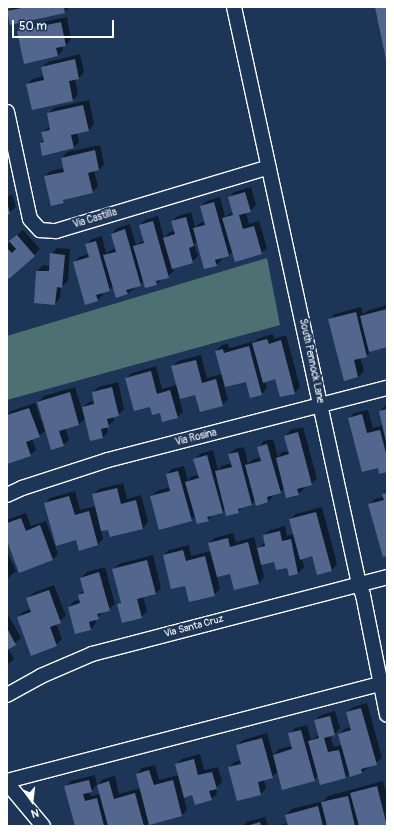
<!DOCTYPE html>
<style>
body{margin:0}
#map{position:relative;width:394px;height:833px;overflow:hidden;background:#1d3557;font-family:Pangolin,sans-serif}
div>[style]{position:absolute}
.green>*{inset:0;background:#4d7172}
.shadow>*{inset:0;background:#0007}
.building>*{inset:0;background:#53678e}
.roads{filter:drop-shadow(1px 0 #fff) drop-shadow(-1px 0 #fff) drop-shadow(0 1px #fff) drop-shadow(0 -1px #fff)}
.minor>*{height:14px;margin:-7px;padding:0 7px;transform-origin:7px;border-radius:7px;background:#1d3557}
span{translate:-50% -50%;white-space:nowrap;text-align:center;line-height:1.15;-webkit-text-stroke:4px #1d3557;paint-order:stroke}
.street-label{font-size:10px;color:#fff}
.frame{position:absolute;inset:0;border:8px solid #fff;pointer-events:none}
.north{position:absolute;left:12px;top:781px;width:40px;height:40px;-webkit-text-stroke:3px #1d3557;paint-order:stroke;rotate:166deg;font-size:11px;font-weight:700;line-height:16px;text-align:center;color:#fff}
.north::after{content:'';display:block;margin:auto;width:14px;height:18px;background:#fff;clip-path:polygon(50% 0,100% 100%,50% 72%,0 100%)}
.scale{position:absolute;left:12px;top:20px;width:102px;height:18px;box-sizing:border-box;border:2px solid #fff;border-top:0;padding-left:5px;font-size:12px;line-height:14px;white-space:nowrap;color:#fff;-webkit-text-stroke:3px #1d3557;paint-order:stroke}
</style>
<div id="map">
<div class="green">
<i style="clip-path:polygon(267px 258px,280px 325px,7px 400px,7px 336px)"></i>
</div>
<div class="shadow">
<i style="clip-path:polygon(13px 7px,70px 7px,65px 12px,8px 12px)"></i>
<i style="clip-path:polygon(67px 17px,71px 39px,66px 45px,62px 46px,63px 50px,57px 56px,18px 32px,24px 26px)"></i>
<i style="clip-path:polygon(80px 54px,84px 72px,79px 78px,75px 79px,78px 94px,73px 100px,27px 84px,33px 79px,44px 76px,42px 67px,48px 62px)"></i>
<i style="clip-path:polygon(89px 100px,94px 124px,89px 130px,77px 133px,79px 142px,73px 148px,41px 143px,44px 140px,42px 132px,51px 126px,48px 114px,54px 108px)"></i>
<i style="clip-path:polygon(100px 145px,104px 164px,99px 170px,94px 171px,98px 186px,92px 192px,68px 197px,63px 202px,45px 176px,50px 171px,64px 168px,62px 158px,67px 152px)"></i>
<i style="clip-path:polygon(251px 187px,256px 205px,250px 211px,246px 212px,249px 224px,259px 221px,267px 248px,261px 253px,233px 251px,229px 255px,221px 257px,222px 259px,217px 265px,198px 241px,194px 244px,198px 256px,192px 262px,173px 267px,174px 271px,156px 284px,144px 281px,127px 294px,113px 286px,109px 290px,102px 292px,103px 295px,97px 300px,74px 262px,79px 257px,89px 254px,86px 245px,92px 239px,102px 236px,106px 253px,116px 248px,112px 234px,117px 228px,130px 224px,136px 245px,144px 240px,140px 225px,145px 220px,158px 216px,164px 238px,170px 232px,175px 231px,172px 221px,178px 216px,191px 212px,195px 227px,200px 223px,205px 221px,201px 206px,207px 201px,220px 197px,225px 217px,233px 212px,229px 198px,234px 192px)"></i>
<i style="clip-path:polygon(12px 195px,16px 207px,7px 214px,7px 196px)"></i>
<i style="clip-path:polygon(23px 230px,40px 249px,9px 278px,7px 276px,7px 245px)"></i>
<i style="clip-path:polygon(57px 248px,70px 249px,68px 281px,61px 287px,60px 298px,55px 304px,35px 302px,37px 271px,43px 265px,50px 266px,51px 254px)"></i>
<i style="clip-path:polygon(387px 305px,387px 346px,372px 350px,366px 356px,360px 357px,364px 371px,358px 377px,345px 380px,329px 320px,335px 314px,361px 307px,363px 314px,367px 311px)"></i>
<i style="clip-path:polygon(273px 334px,274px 339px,286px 335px,300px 387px,294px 393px,276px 378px,265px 381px,267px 388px,261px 394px,247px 381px,224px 386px,228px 399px,222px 405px,196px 394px,179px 398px,183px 412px,177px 417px,161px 412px,150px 406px,126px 378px,132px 373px,156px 366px,162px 389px,177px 385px,172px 367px,178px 361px,201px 355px,207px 378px,222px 374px,216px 351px,222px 345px,228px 344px,229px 348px,255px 341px,259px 338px)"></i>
<i style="clip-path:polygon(118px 382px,124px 409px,118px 415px,113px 416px,114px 421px,107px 426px,108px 432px,103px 437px,86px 418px,79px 424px,65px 428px,69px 440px,63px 445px,38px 402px,44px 396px,75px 387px,84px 417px,85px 416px,83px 407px,89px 402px,95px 401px,93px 392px,98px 387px)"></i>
<i style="clip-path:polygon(35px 403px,45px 431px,39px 436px,32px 439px,36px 450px,30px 455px,7px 463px,7px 415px,11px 411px)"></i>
<i style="clip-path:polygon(386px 405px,387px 405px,387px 471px,378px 467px,349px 419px,354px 413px,368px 410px,373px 428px,383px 425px,380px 411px)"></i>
<i style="clip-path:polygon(303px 427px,317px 479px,311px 484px,303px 487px,304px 489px,298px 494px,285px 488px,280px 492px,273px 494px,273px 496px,268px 502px,255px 500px,252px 504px,244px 506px,238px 512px,226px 509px,222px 512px,214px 514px,208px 520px,196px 516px,191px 520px,151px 496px,157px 491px,170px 487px,167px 474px,172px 469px,184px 466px,188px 481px,192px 476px,199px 475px,194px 460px,200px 454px,213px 450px,218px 470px,222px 466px,232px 463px,229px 454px,235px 449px,244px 447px,248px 464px,252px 460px,261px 457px,259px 447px,264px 441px,273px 439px,278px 457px,282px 452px,289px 451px,285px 436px,291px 430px)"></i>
<i style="clip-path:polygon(123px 483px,127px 499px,141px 495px,148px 522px,143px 528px,109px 528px,101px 530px,103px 539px,98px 544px,76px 539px,45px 504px,50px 498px,75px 491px,80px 510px,96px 506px,93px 495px,99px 489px)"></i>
<i style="clip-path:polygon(387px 491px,387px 555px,369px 505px,375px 499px,384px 497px,383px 494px)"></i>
<i style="clip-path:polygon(322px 507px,337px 564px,332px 570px,318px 573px,313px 555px,302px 558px,304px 567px,298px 573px,290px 575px,288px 567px,275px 560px,261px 564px,264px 577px,259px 583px,230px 572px,217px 576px,220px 589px,214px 595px,186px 584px,164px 555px,169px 550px,189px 545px,191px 556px,211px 551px,209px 544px,214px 538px,233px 533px,236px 542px,254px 537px,257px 549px,266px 542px,264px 535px,270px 530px,285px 526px,287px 536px,294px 534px,290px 519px,296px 514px)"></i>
<i style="clip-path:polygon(26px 513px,31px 526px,46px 521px,58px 554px,53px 559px,7px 540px,7px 520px)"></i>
<i style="clip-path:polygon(7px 552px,16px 571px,7px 579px)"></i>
<i style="clip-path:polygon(153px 555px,161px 588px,156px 593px,143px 597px,147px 611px,141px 617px,118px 605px,122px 601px,113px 570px,119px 564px)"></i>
<i style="clip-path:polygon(105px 567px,115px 604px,95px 619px,96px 623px,91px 629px,76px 633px,69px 607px,74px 601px,80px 600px,79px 595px,84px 590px,81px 578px,87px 572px)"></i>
<i style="clip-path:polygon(54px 585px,66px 616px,56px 623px,62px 639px,56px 645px,18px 617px,23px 612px,31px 609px,28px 598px,33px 593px)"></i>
<i style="clip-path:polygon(7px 613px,21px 638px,8px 648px,14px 659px,7px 665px)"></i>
<i style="clip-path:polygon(367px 703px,382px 758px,361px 773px,350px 773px,346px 777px,321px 784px,318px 776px,314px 780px,278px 771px,272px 777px,264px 780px,266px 788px,261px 794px,229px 768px,234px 762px,241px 760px,237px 745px,243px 740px,267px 733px,273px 755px,279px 749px,292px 746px,289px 734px,295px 728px,307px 725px,311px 740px,319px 735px,315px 720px,321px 715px,335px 711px,340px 728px,335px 734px,330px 735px,334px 747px,342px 745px,339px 734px,345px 729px,351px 727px,347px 712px,353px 707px)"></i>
<i style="clip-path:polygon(200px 754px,204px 770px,218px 767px,222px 782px,216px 788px,217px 794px,211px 799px,193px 794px,184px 797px,187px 810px,182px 815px,150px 823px,146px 826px,76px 826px,65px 787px,71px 781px,95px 775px,97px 785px,89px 792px,91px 796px,100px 794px,98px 785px,103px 779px,115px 776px,119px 794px,141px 788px,137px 774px,142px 768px,155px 765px,159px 780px,179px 775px,176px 765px,182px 759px)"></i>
<i style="clip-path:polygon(383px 781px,387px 796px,387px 826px,277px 826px,288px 823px,286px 815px,292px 809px,323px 801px,328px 796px)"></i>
<i style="clip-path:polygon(265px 817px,268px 826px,243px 826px,246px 822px)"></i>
</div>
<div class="building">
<i style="clip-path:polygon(26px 7px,64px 7px,65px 13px,10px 25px,7px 11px)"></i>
<i style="clip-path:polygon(375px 7px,387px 7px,387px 60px,386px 60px)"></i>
<i style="clip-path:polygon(61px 22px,66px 46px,56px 48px,58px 56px,24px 64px,17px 31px)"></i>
<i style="clip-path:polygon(75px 59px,79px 79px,69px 81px,73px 101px,32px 110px,26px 84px,44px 80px,41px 67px)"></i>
<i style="clip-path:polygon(83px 105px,89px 131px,71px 135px,74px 148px,42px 156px,40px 143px,44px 142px,41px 132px,50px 130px,47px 113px)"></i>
<i style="clip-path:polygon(95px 150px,99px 170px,88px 173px,93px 193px,63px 200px,64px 203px,51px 206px,44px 176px,64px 172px,61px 158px)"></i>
<i style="clip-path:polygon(245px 192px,251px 212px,239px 215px,243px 229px,254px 226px,262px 254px,235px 262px,222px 218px,233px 215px,228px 197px)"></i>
<i style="clip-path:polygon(7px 202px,10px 214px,7px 215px)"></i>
<i style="clip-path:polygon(214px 202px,229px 256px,215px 260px,217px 266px,204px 269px,193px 228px,205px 225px,200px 206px)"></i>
<i style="clip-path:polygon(186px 217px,194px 246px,189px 248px,193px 263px,172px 269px,163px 238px,175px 234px,171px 221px)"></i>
<i style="clip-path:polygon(153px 221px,169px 278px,156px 281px,157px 285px,145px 288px,133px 246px,144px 243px,139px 225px)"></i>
<i style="clip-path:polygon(125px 229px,141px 286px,126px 290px,128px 294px,116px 298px,103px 255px,116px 252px,111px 234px)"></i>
<i style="clip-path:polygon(17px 235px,35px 256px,9px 279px,7px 277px,7px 248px,12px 253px,16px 249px,9px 241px)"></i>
<i style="clip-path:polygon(96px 241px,110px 291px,96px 295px,98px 301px,85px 305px,73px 262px,89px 257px,85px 244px)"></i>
<i style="clip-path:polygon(50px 253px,65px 255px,62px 288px,57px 287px,55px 305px,34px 303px,36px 271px,49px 271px)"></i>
<i style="clip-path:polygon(387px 309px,387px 347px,369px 352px,360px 316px)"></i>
<i style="clip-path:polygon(356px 312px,367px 357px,354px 360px,358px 377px,344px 381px,328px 319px)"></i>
<i style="clip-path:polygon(267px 339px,269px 344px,281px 340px,295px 394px,280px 397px,275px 379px,263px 383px,252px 343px)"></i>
<i style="clip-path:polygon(249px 346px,262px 395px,250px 398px,246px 382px,225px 387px,215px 351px,223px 349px,224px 353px)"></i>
<i style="clip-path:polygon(196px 360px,202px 383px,216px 379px,223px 406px,200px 412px,195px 395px,180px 399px,171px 366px)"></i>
<i style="clip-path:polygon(151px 371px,157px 394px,170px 390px,178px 418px,162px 422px,160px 413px,152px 415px,150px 407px,134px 411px,125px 378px)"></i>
<i style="clip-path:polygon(112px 387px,119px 416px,107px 419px,109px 427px,101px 429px,103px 438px,90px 441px,82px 407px,94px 404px,92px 392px)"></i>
<i style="clip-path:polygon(70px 392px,79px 425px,59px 431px,64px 446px,51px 450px,37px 402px)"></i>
<i style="clip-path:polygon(29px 408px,40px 437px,26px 442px,31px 456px,7px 464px,7px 415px)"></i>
<i style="clip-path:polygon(387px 409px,387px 442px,386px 442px,379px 411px)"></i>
<i style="clip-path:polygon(362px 414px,367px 433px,380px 430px,387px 457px,387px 472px,379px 474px,378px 468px,362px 472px,348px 418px)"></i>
<i style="clip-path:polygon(298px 432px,312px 485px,297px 489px,299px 495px,286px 498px,276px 458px,289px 454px,284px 436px)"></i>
<i style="clip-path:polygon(267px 444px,281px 493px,267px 497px,268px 502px,256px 506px,245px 465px,261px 461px,257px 447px)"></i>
<i style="clip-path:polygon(238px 452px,252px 505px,238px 509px,239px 513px,226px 516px,215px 471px,232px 467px,228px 454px)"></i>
<i style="clip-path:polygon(207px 455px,223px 513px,207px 517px,209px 521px,197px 524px,185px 482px,199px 478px,193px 459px)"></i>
<i style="clip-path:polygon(178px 471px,192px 521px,159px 530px,150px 496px,170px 491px,166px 474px)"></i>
<i style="clip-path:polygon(117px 488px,121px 504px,136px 500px,143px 529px,110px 537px,108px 530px,101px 531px,92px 494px)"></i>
<i style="clip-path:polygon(387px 493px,387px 556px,383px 557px,368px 504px,384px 500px,382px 494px)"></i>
<i style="clip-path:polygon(69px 496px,75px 515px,89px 511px,98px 545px,79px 551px,76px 540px,56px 546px,44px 503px)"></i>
<i style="clip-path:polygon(316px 512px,332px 571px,317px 575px,312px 556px,300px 560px,289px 519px)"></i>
<i style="clip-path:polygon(21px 518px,26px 531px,40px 525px,53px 560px,19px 573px,7px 541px,7px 523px)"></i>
<i style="clip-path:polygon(280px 531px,282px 541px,291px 539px,298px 574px,289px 576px,287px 568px,276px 570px,274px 562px,261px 565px,257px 548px,265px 546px,263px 535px)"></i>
<i style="clip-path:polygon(228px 538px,230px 547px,248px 542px,259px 584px,234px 590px,230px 574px,217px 577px,208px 543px)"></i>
<i style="clip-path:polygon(183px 550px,186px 561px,205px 556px,215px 596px,189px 602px,185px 586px,171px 589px,163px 555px)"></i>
<i style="clip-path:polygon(147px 560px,156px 594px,137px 599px,142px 618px,122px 623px,117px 604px,121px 603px,112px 569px)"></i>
<i style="clip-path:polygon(99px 572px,110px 611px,97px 614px,99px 619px,89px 622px,91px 630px,75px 634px,68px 607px,80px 603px,78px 595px,84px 593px,80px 578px)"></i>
<i style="clip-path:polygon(49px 590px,61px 623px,50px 627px,57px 646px,31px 656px,17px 617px,31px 612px,26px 598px)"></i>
<i style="clip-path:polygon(7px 628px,16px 645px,7px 650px)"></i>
<i style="clip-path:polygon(361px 708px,377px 765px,361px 769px,362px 773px,350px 777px,338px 734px,351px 730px,346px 712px)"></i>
<i style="clip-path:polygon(330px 716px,335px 735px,324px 738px,328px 752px,339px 750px,346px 778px,320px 785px,308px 741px,319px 738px,314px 720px)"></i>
<i style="clip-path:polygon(301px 730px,315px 781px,282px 790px,273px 755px,292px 749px,288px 733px)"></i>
<i style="clip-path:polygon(262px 738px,273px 778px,258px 782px,261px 795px,237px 801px,228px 767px,241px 764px,236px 745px)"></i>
<i style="clip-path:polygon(194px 759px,198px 775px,212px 772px,217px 789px,209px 791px,212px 800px,195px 805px,192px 795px,184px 798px,175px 764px)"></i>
<i style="clip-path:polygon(149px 770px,154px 785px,173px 780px,182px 816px,149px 825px,136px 774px)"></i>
<i style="clip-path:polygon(89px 780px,92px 792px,83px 794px,85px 801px,97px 798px,104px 826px,75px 826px,64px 786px)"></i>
<i style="clip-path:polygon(109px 781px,114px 799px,135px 793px,144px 826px,108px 826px,97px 785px)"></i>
<i style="clip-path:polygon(377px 786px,387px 826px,359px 826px,350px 793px)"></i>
<i style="clip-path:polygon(348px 796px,355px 826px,327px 826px,321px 802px)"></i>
<i style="clip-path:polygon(318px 806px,323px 826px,288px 826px,285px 815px)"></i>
<i style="clip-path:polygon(260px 822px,261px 826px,247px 826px)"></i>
</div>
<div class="roads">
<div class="minor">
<i style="left:234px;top:7px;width:590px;rotate:77.78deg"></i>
<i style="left:359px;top:584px;width:12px;rotate:70deg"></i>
<i style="left:363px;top:595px;width:122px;rotate:78.7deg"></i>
<i style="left:7px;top:112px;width:109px;rotate:77.9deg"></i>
<i style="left:30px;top:219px;width:15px;rotate:48deg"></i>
<i style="left:40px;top:230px;width:16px;rotate:4deg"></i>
<i style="left:56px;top:231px;width:222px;rotate:-16.7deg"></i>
<i style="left:7px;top:495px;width:17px;rotate:-25deg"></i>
<i style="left:22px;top:488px;width:90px;rotate:-18deg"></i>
<i style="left:108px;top:460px;width:288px;rotate:-14.5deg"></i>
<i style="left:7px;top:695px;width:39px;rotate:-29deg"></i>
<i style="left:41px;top:676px;width:56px;rotate:-23.3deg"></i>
<i style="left:92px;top:654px;width:305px;rotate:-14.6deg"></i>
<i style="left:7px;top:781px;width:393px;rotate:-14.6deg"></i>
<i style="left:7px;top:783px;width:56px;rotate:50.1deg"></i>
</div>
</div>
<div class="street-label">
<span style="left:95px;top:219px;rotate:-17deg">Via Castilla</span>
<span style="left:311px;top:361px;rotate:78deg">South Pennock Lane</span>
<span style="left:196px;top:438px;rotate:-14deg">Via Rosina</span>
<span style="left:194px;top:627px;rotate:-15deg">Via Santa Cruz</span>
</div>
<div class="frame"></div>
<div class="north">N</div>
<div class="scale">50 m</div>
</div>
